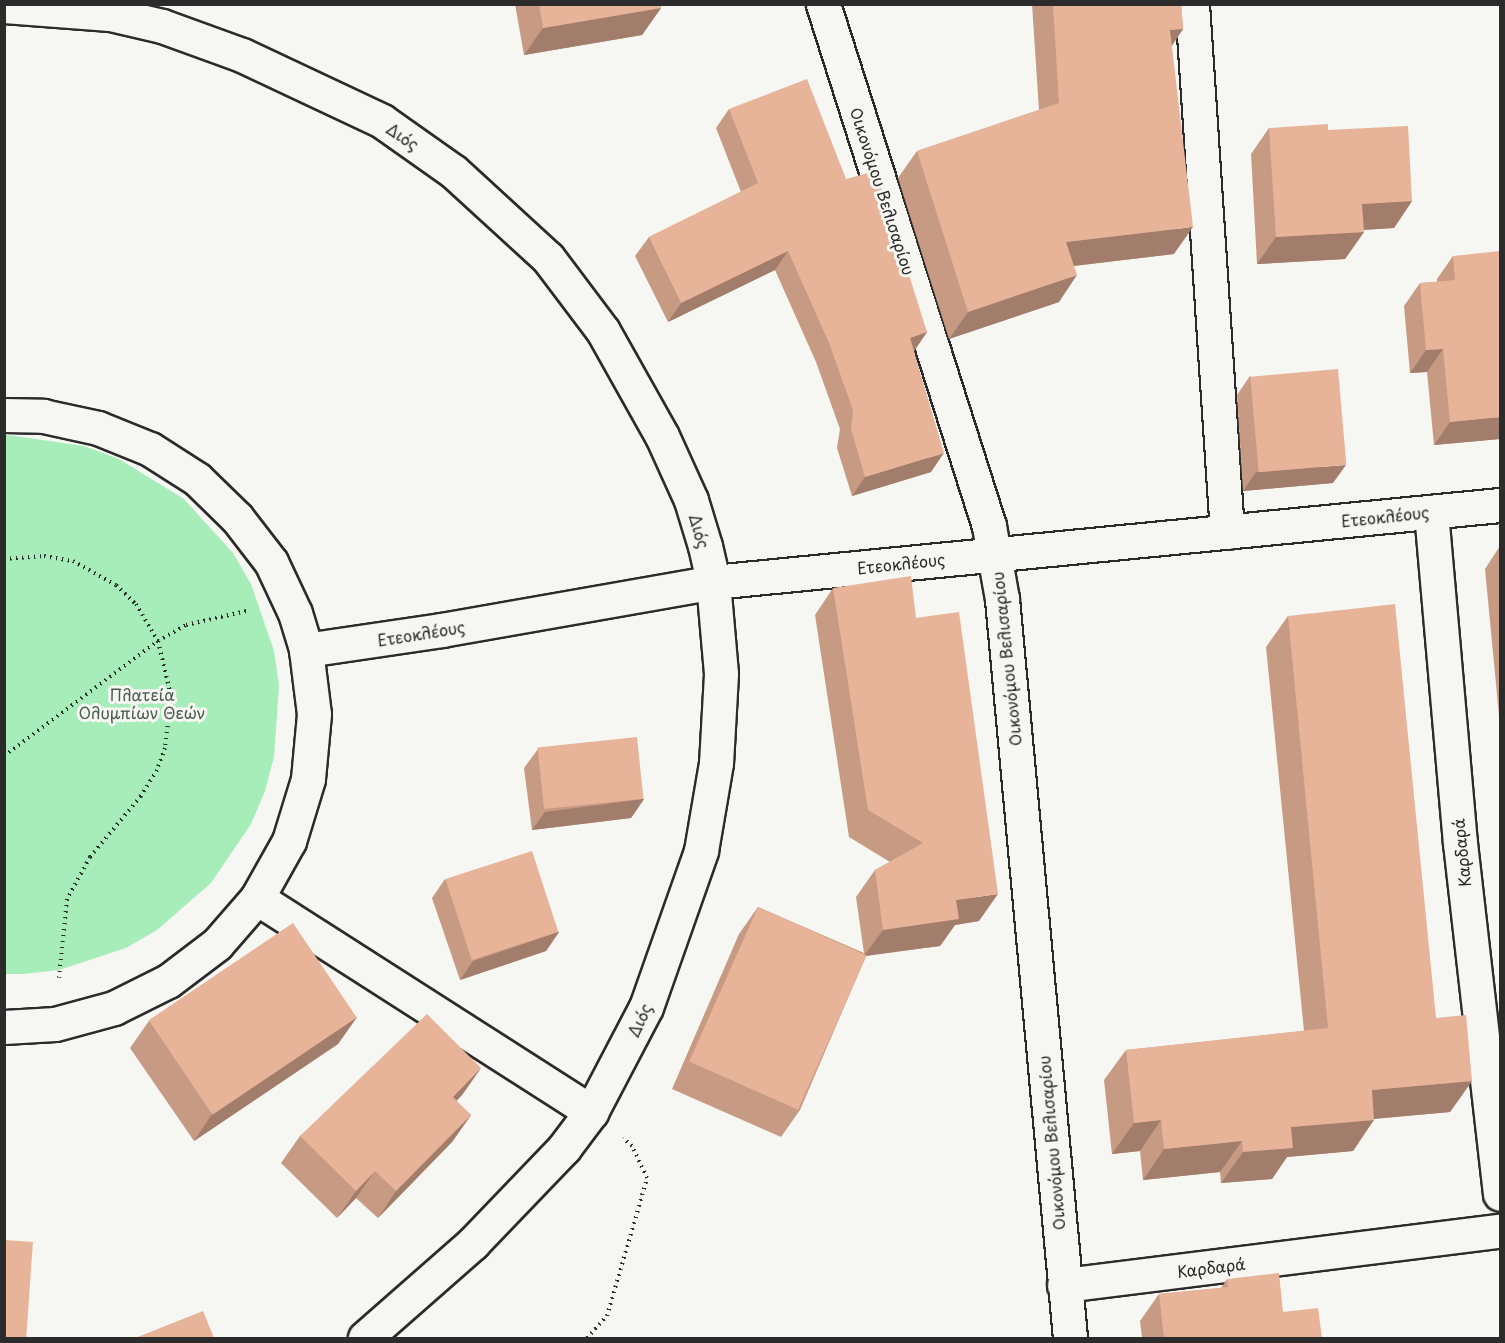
<!DOCTYPE html>
<meta charset="utf-8">
<style>
body{margin:0}
#map{position:relative;width:1505px;height:1343px;overflow:hidden;background:#f6f6f2;font-family:"Playpen Sans",sans-serif}
div>[style]{position:absolute}
.green>*{inset:0;background:#a6edb9}
.path>*{height:4px;margin-top:-2px;transform-origin:0;background:repeating-linear-gradient(90deg,#2b2b2b 0 1.5px,transparent 0 6px)}
.roads{filter:drop-shadow(2px 0 #2b2b2b) drop-shadow(-2px 0 #2b2b2b) drop-shadow(0 2px #2b2b2b) drop-shadow(0 -2px #2b2b2b)}
.street>*{height:33px;margin:-16.5px;padding:0 16.5px;transform-origin:16.5px;border-radius:16.5px;background:#f6f6f2}
.wall>*{inset:0;background:#c79a84}
.shaded-wall>*{inset:0;background:#a27d6b}
.building>*{inset:0;background:#e7b399;transform-origin:0 0}
span{translate:-50% -50%;white-space:nowrap;text-align:center;line-height:1.15;-webkit-text-stroke:6px #f6f6f2;paint-order:stroke}
.street-label{font-size:16px;color:#2b2b2b}
.park-label{font-size:16px;color:#4a5c4e}
.frame{position:absolute;inset:0;border:6px solid #2b2b2b;pointer-events:none}
</style>
<div id="map">
<div class="green">
<i style="clip-path:polygon(8px 435px,84px 446px,119px 459px,184px 499px,233px 553px,251px 584px,274px 651px,279px 686px,274px 757px,265px 791px,251px 824px,211px 883px,157px 930px,126px 948px,59px 970px,23px 974px,4px 974px,4px 436px)"></i>
</div>
<div class="path">
<i style="left:4px;top:559px;width:40px;rotate:-4.3deg"></i>
<i style="left:44px;top:556px;width:29px;rotate:10deg"></i>
<i style="left:73px;top:561px;width:49px;rotate:29.2deg"></i>
<i style="left:116px;top:585px;width:28px;rotate:44deg"></i>
<i style="left:136px;top:604px;width:43px;rotate:59.3deg"></i>
<i style="left:158px;top:641px;width:57px;rotate:76.7deg"></i>
<i style="left:171px;top:696px;width:52px;rotate:96.6deg"></i>
<i style="left:165px;top:748px;width:23px;rotate:110deg"></i>
<i style="left:157px;top:770px;width:31px;rotate:122deg"></i>
<i style="left:141px;top:796px;width:80px;rotate:129.9deg"></i>
<i style="left:90px;top:857px;width:48px;rotate:118.7deg"></i>
<i style="left:67px;top:899px;width:79px;rotate:95.8deg"></i>
<i style="left:4px;top:756px;width:192px;rotate:-36.8deg"></i>
<i style="left:158px;top:641px;width:32px;rotate:-30deg"></i>
<i style="left:186px;top:625px;width:62px;rotate:-13.1deg"></i>
<i style="left:587px;top:1338px;width:30px;rotate:-48deg"></i>
<i style="left:607px;top:1316px;width:144px;rotate:-73.8deg"></i>
<i style="left:647px;top:1178px;width:35px;rotate:-115deg"></i>
<i style="left:632px;top:1146px;width:12px;rotate:-138deg"></i>
</div>
<div class="roads">
<div class="street">
<i style="left:823px;top:4px;width:548px;rotate:72.36deg"></i>
<i style="left:989px;top:526px;width:74px;rotate:79.9deg"></i>
<i style="left:1002px;top:599px;width:742px;rotate:84.74deg"></i>
<i style="left:1192px;top:4px;width:529px;rotate:86.21deg"></i>
<i style="left:4px;top:6px;width:106px;rotate:4.3deg"></i>
<i style="left:110px;top:14px;width:53px;rotate:13deg"></i>
<i style="left:162px;top:26px;width:85px;rotate:19.9deg"></i>
<i style="left:242px;top:55px;width:155px;rotate:25.2deg"></i>
<i style="left:382px;top:121px;width:87px;rotate:35.2deg"></i>
<i style="left:453px;top:171px;width:129px;rotate:42.5deg"></i>
<i style="left:548px;top:258px;width:91px;rotate:53deg"></i>
<i style="left:603px;top:331px;width:120px;rotate:60.7deg"></i>
<i style="left:662px;top:436px;width:70px;rotate:65.6deg"></i>
<i style="left:691px;top:500px;width:48px;rotate:73.1deg"></i>
<i style="left:705px;top:546px;width:37px;rotate:77deg"></i>
<i style="left:713px;top:582px;width:92px;rotate:85deg"></i>
<i style="left:721px;top:674px;width:89px;rotate:93.2deg"></i>
<i style="left:716px;top:763px;width:89px;rotate:99.7deg"></i>
<i style="left:701px;top:851px;width:165px;rotate:109.4deg"></i>
<i style="left:646px;top:1007px;width:119px;rotate:117.6deg"></i>
<i style="left:591px;top:1112px;width:45px;rotate:126.9deg"></i>
<i style="left:564px;top:1148px;width:132px;rotate:133.8deg"></i>
<i style="left:473px;top:1243px;width:144px;rotate:138.7deg"></i>
<i style="left:4px;top:415px;width:39px;rotate:1deg"></i>
<i style="left:43px;top:416px;width:56px;rotate:12.3deg"></i>
<i style="left:98px;top:428px;width:56px;rotate:22deg"></i>
<i style="left:150px;top:449px;width:56px;rotate:32.6deg"></i>
<i style="left:197px;top:479px;width:56px;rotate:44.3deg"></i>
<i style="left:237px;top:518px;width:56px;rotate:52.3deg"></i>
<i style="left:271px;top:562px;width:56px;rotate:64.8deg"></i>
<i style="left:295px;top:613px;width:39px;rotate:73deg"></i>
<i style="left:306px;top:650px;width:64px;rotate:82.9deg"></i>
<i style="left:314px;top:714px;width:65px;rotate:95.3deg"></i>
<i style="left:308px;top:779px;width:65px;rotate:107deg"></i>
<i style="left:289px;top:841px;width:65px;rotate:119.3deg"></i>
<i style="left:257px;top:898px;width:61px;rotate:131deg"></i>
<i style="left:217px;top:944px;width:61px;rotate:142.9deg"></i>
<i style="left:168px;top:981px;width:60px;rotate:153.4deg"></i>
<i style="left:114px;top:1008px;width:61px;rotate:164.8deg"></i>
<i style="left:55px;top:1024px;width:51px;rotate:176.6deg"></i>
<i style="left:1431px;top:512px;width:332px;rotate:85deg"></i>
<i style="left:1460px;top:843px;width:353px;rotate:83.5deg"></i>
<i style="left:306px;top:650px;width:137px;rotate:-8.4deg"></i>
<i style="left:442px;top:630px;width:275px;rotate:-10deg"></i>
<i style="left:713px;top:582px;width:791px;rotate:-5.59deg"></i>
<i style="left:257px;top:898px;width:397px;rotate:32.6deg"></i>
<i style="left:1064px;top:1285px;width:439px;rotate:-7.1deg"></i>
</div>
</div>
<div class="wall">
<i style="clip-path:polygon(515px 4px,660px 4px,661px 8px,642px 35px,524px 55px)"></i>
<i style="clip-path:polygon(1032px 4px,1181px 4px,1183px 29px,1172px 46px,1174px 254px,1074px 266px,1059px 302px,949px 339px,898px 178px,917px 151px,1039px 110px)"></i>
<i style="clip-path:polygon(729px 109px,846px 179px,927px 332px,914px 351px,931px 472px,852px 496px,837px 448px,840px 429px,816px 362px,775px 270px,668px 322px,635px 256px,649px 237px,741px 192px,716px 128px)"></i>
<i style="clip-path:polygon(1269px 128px,1328px 130px,1412px 201px,1394px 228px,1364px 230px,1364px 232px,1345px 259px,1257px 264px,1251px 154px)"></i>
<i style="clip-path:polygon(1453px 256px,1500px 439px,1434px 445px,1427px 372px,1410px 373px,1404px 306px,1420px 283px,1437px 282px,1437px 279px)"></i>
<i style="clip-path:polygon(1250px 376px,1333px 483px,1243px 491px,1237px 395px)"></i>
<i style="clip-path:polygon(1500px 546px,1500px 726px,1485px 569px)"></i>
<i style="clip-path:polygon(833px 588px,916px 618px,979px 921px,955px 925px,940px 946px,866px 956px,800px 1110px,781px 1137px,672px 1089px,739px 934px,758px 907px,864px 953px,856px 897px,875px 870px,890px 862px,849px 837px,815px 615px)"></i>
<i style="clip-path:polygon(1288px 616px,1436px 1018px,1472px 1081px,1450px 1112px,1374px 1119px,1353px 1151px,1287px 1157px,1272px 1179px,1221px 1183px,1220px 1172px,1143px 1180px,1140px 1151px,1112px 1154px,1104px 1080px,1126px 1050px,1304px 1031px,1266px 647px)"></i>
<i style="clip-path:polygon(538px 749px,644px 799px,631px 818px,532px 830px,524px 768px)"></i>
<i style="clip-path:polygon(445px 879px,559px 932px,546px 951px,460px 980px,432px 898px)"></i>
<i style="clip-path:polygon(357px 1017px,338px 1044px,194px 1141px,130px 1048px,149px 1021px)"></i>
<i style="clip-path:polygon(481px 1068px,462px 1095px,456px 1101px,471px 1115px,452px 1142px,378px 1218px,356px 1198px,337px 1218px,281px 1163px,300px 1136px)"></i>
<i style="clip-path:polygon(1227px 1279px,1283px 1312px,1322px 1338px,1142px 1338px,1140px 1321px,1159px 1294px,1221px 1288px)"></i>
</div>
<div class="shaded-wall">
<i style="clip-path:polygon(661px 8px,642px 35px,524px 55px,543px 28px)"></i>
<i style="clip-path:polygon(1183px 29px,1164px 56px,1170px 30px)"></i>
<i style="clip-path:polygon(1412px 201px,1394px 228px,1343px 231px,1362px 204px)"></i>
<i style="clip-path:polygon(1193px 227px,1174px 254px,1047px 269px,1066px 242px)"></i>
<i style="clip-path:polygon(1364px 232px,1345px 259px,1257px 264px,1276px 237px)"></i>
<i style="clip-path:polygon(788px 251px,775px 270px,668px 322px,681px 303px)"></i>
<i style="clip-path:polygon(1077px 275px,1059px 302px,949px 339px,968px 312px)"></i>
<i style="clip-path:polygon(927px 332px,914px 351px,910px 338px)"></i>
<i style="clip-path:polygon(1443px 349px,1427px 372px,1410px 373px,1426px 350px)"></i>
<i style="clip-path:polygon(1500px 417px,1500px 439px,1434px 445px,1450px 422px)"></i>
<i style="clip-path:polygon(944px 453px,931px 472px,852px 496px,865px 477px)"></i>
<i style="clip-path:polygon(1346px 465px,1333px 483px,1243px 491px,1256px 472px)"></i>
<i style="clip-path:polygon(644px 799px,631px 818px,532px 830px,545px 812px)"></i>
<i style="clip-path:polygon(998px 894px,979px 921px,955px 925px,940px 946px,864px 956px,883px 930px,956px 900px)"></i>
<i style="clip-path:polygon(559px 932px,546px 951px,460px 980px,473px 961px)"></i>
<i style="clip-path:polygon(357px 1017px,338px 1044px,194px 1141px,212px 1114px)"></i>
<i style="clip-path:polygon(481px 1068px,462px 1095px,434px 1124px,453px 1097px)"></i>
<i style="clip-path:polygon(1472px 1081px,1450px 1112px,1350px 1121px,1372px 1090px)"></i>
<i style="clip-path:polygon(471px 1115px,452px 1142px,378px 1218px,396px 1191px)"></i>
<i style="clip-path:polygon(1161px 1120px,1140px 1151px,1112px 1154px,1134px 1123px)"></i>
<i style="clip-path:polygon(1374px 1120px,1353px 1151px,1287px 1157px,1272px 1179px,1221px 1183px,1243px 1152px,1291px 1127px)"></i>
<i style="clip-path:polygon(1242px 1141px,1220px 1172px,1143px 1180px,1164px 1149px)"></i>
<i style="clip-path:polygon(375px 1171px,356px 1198px,337px 1218px,356px 1191px)"></i>
</div>
<div class="building">
<i style="clip-path:polygon(539px 4px,660px 4px,661px 8px,543px 28px)"></i>
<i style="clip-path:polygon(1053px 4px,1181px 4px,1183px 29px,1170px 30px,1193px 227px,1066px 242px,1077px 275px,968px 312px,917px 151px,1059px 103px)"></i>
<i style="clip-path:polygon(807px 79px,846px 179px,876px 171px,927px 332px,910px 338px,944px 453px,865px 477px,851px 429px,853px 410px,829px 343px,788px 251px,681px 303px,649px 237px,758px 183px,729px 109px)"></i>
<i style="clip-path:polygon(1328px 124px,1328px 130px,1408px 126px,1412px 201px,1362px 204px,1364px 232px,1276px 237px,1269px 128px)"></i>
<i style="clip-path:polygon(1500px 251px,1500px 417px,1450px 422px,1443px 349px,1426px 350px,1420px 283px,1455px 280px,1453px 256px)"></i>
<i style="left:1338px;top:369px;width:96px;height:88px;rotate:85deg"></i>
<i style="clip-path:polygon(911px 576px,916px 618px,959px 612px,998px 894px,956px 900px,959px 919px,883px 930px,875px 870px,923px 843px,868px 810px,833px 588px)"></i>
<i style="clip-path:polygon(1395px 604px,1436px 1018px,1466px 1015px,1472px 1081px,1372px 1090px,1374px 1120px,1291px 1127px,1293px 1148px,1243px 1152px,1242px 1141px,1164px 1149px,1161px 1120px,1134px 1123px,1126px 1050px,1328px 1028px,1288px 616px)"></i>
<i style="left:637px;top:737px;width:62px;height:100px;rotate:84deg"></i>
<i style="left:532px;top:851px;width:85px;height:91px;rotate:72deg"></i>
<i style="left:758px;top:907px;width:119px;height:169px;rotate:24deg"></i>
<i style="left:293px;top:923px;width:114px;height:174px;rotate:56deg"></i>
<i style="clip-path:polygon(427px 1014px,481px 1068px,453px 1097px,471px 1115px,396px 1191px,375px 1171px,356px 1191px,300px 1136px)"></i>
<i style="left:4px;top:1240px;width:29px;height:98px;rotate:4deg"></i>
<i style="clip-path:polygon(1279px 1273px,1283px 1312px,1318px 1308px,1322px 1338px,1164px 1338px,1159px 1294px,1228px 1287px,1227px 1279px)"></i>
<i style="clip-path:polygon(203px 1311px,214px 1338px,135px 1338px)"></i>
</div>
<div class="street-label">
<span style="left:403px;top:136px;rotate:34deg">Διός</span>
<span style="left:883px;top:191px;rotate:72deg">Οικονόμου Βελισαρίου</span>
<span style="left:1385px;top:516px;rotate:-6deg">Ετεοκλέους</span>
<span style="left:700px;top:531px;rotate:74deg">Διός</span>
<span style="left:901px;top:563px;rotate:-6deg">Ετεοκλέους</span>
<span style="left:421px;top:633px;rotate:-9deg">Ετεοκλέους</span>
<span style="left:1006px;top:659px;rotate:-96deg">Οικονόμου Βελισαρίου</span>
<span style="left:1461px;top:853px;rotate:-96deg">Καρδαρά</span>
<span style="left:639px;top:1020px;rotate:-65deg">Διός</span>
<span style="left:1051px;top:1143px;rotate:-95deg">Οικονόμου Βελισαρίου</span>
<span style="left:1211px;top:1267px;rotate:-7deg">Καρδαρά</span>
</div>
<div class="park-label">
<span style="left:142px;top:703px">Πλατεία<br>Ολυμπίων Θεών</span>
</div>
<div class="frame"></div>
</div>
